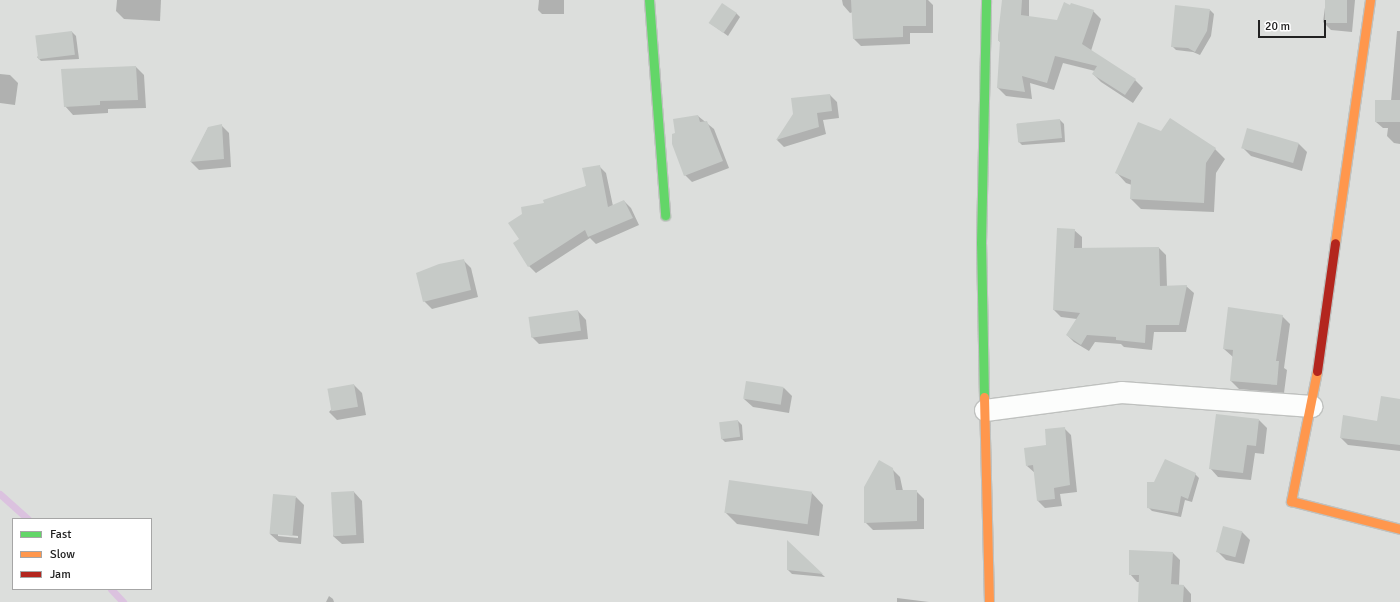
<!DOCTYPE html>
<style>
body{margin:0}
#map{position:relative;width:1400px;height:602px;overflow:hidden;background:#ebefec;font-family:Signika,sans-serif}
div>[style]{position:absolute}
.built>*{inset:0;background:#dcdedc}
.shadow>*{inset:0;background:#0003}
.stream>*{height:7px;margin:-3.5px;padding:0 3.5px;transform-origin:3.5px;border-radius:3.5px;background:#dbc2df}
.building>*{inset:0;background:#c6cac7;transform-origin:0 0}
.roads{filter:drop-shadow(1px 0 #bfc1bf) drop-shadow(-1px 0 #bfc1bf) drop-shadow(0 1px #bfc1bf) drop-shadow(0 -1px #bfc1bf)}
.street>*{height:21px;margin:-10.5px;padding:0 10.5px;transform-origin:10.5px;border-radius:10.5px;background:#fcfdfc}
.fast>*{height:9px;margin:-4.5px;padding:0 4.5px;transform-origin:4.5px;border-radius:4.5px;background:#63d668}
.slow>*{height:9px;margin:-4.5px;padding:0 4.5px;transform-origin:4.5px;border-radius:4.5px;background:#ff974d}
.jam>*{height:9px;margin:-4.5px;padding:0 4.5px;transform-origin:4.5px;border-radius:4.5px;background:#b3261e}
span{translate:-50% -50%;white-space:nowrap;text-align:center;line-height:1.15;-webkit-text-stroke:3px #fff;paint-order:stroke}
.legend{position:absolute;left:12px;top:518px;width:140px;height:72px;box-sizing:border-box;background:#fff;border:1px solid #a6a6a6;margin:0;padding:5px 7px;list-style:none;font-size:12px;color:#212121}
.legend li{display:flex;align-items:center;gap:8px;height:20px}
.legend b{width:20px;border:1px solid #a6a6a6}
.scale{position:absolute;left:1258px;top:20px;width:68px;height:18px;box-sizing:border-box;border:2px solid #212121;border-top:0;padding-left:5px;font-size:12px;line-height:14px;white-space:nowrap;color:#212121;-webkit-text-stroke:3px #fff;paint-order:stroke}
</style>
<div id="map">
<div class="built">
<i style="clip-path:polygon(evenodd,0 0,1400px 0,1400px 602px,0 602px,0 0,13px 519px,151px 519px,151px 589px,13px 589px,13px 519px)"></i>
</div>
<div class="shadow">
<i style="clip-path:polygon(117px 0,161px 0,160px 21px,124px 19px,116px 11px)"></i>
<i style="clip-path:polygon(539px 0,564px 0,564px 14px,542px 14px,538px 10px)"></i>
<i style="clip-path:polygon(842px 0,928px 0,933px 5px,933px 33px,910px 33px,910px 44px,861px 46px,854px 39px,853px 12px,850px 13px,843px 5px)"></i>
<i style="clip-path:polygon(1003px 0,1029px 0,1029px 17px,1058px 21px,1093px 11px,1101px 19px,1091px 51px,1135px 80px,1143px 88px,1133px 103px,1101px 82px,1093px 74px,1095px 71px,1063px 63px,1054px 90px,1030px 83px,1032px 99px,1006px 96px,998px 88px,1001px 43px,999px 41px)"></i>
<i style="clip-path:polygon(1326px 0,1355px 0,1352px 32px,1331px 30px,1323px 22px)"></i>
<i style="clip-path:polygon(1210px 10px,1214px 14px,1211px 36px,1200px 55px,1193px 52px,1176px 50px,1172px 46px)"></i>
<i style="clip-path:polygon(736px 13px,740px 17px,728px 36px,710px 23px)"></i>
<i style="clip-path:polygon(1397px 31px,1400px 31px,1400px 144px,1394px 143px,1387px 136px,1388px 128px,1383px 128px,1376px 122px,1391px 101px)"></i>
<i style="clip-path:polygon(72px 32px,76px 36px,79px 59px,41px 61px,37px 57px)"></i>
<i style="clip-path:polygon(136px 67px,144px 75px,146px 108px,108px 109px,108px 113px,73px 115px,65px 106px)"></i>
<i style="clip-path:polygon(0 74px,10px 75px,18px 83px,15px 105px,0 103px)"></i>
<i style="clip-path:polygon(830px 95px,837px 102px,839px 118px,823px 120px,826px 134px,784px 147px,777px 140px,794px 114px)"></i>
<i style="clip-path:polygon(698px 116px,714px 129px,729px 168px,692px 182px,685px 175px,676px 134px)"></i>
<i style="clip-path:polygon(1060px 120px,1064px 124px,1065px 142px,1022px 145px,1018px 141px)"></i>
<i style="clip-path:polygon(1170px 120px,1215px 149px,1225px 159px,1216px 173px,1214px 212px,1141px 209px,1131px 199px,1132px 185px,1126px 183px,1116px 172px,1162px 132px)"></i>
<i style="clip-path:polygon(221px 125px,229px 133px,231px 167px,199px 170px,191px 162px,208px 128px)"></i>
<i style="clip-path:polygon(1299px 144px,1307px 152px,1302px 171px,1251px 156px,1242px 147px)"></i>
<i style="clip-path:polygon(599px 166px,606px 173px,613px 206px,624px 201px,631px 208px,639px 225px,596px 244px,590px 238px,536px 273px,529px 266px,514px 243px,520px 240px,546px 204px,587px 186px)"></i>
<i style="clip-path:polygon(1074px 230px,1082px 237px,1082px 249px,1159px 248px,1166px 255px,1167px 287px,1186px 286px,1194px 293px,1186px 332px,1154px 332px,1152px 350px,1124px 347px,1121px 344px,1095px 342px,1089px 351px,1074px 342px,1067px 335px,1077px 319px,1061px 317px,1054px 310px)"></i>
<i style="clip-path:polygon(463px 260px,471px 268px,478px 297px,432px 309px,424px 301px)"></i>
<i style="clip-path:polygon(578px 311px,586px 320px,588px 339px,539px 344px,531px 336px)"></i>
<i style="clip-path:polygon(1282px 316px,1290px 324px,1284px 368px,1287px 370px,1284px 393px,1239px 389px,1231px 381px,1233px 357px,1224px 349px)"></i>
<i style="clip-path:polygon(354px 385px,362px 393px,366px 415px,337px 420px,329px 412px)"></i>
<i style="clip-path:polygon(784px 388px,792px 396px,789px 413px,753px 407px,744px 399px)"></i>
<i style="clip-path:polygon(1400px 400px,1400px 451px,1348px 445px,1341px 438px,1378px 422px)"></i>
<i style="clip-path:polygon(1259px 420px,1267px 428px,1264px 454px,1255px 453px,1251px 480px,1218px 477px,1210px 468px)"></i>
<i style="clip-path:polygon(738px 421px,742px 425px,743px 440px,725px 442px,721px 438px)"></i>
<i style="clip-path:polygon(1064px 428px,1071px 435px,1077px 492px,1060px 494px,1062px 506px,1045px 508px,1038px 501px,1035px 473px,1027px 466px)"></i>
<i style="clip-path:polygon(892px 469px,900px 477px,903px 491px,916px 491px,924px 499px,924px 529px,873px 530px,865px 522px)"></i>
<i style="clip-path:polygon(1195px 474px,1199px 478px,1192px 502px,1185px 500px,1181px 517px,1152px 511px,1148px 507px,1155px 483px)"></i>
<i style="clip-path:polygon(354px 492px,362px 501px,364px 543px,342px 544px,333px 536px)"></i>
<i style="clip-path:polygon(811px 492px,823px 505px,819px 536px,737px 524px,725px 512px)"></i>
<i style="clip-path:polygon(evenodd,296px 497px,304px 505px,301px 544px,279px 542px,270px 534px,296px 497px,278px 534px,298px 536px,298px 538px,278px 536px,278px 534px)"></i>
<i style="clip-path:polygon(1224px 527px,1242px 532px,1250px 540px,1244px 564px,1226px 560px,1218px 552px)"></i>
<i style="clip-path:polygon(788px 543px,825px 577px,792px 574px,788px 570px)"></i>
<i style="clip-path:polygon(1173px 553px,1180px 560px,1179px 586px,1184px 586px,1191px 594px,1191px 602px,1139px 602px,1140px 582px,1137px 582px,1130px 574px)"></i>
<i style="clip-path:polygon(329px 596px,333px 599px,334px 602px,326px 602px)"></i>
<i style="clip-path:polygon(897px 598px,929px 602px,897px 602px)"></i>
</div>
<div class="stream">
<i style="left:0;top:494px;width:38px;rotate:42deg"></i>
<i style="left:111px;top:589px;width:18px;rotate:47deg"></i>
</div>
<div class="building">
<i style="clip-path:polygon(851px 0,926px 0,926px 26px,903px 26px,903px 37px,853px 39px)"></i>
<i style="clip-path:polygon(1002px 0,1022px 0,1021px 15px,1057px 20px,1064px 2px,1070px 5px,1071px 3px,1094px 10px,1082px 44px,1136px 79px,1125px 95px,1092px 74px,1097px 66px,1055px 56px,1047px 83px,1022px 76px,1025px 92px,997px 88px,1000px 41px,998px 41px,998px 35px)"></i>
<i style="left:1325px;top:0;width:22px;height:23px"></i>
<i style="left:722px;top:3px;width:18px;height:24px;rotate:34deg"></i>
<i style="clip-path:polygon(1175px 5px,1210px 9px,1207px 31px,1195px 52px,1188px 48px,1171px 47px)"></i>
<i style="left:72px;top:31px;width:24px;height:37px;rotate:83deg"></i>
<i style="clip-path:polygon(136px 66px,138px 100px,100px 101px,100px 105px,64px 107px,61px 69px)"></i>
<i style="clip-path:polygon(830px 94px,832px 111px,817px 113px,819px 127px,776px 140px,793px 114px,791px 98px)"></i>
<i style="left:1375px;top:100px;width:25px;height:22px"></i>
<i style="clip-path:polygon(698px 115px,700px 122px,707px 121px,723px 161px,684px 176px,672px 144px,672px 134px,675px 133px,673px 119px)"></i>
<i style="clip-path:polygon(1170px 118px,1216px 148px,1206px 163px,1204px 203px,1130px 199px,1131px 180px,1115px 173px,1138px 122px,1161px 131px)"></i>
<i style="left:1060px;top:119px;width:19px;height:44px;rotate:84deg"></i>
<i style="clip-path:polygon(222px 124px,224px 159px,190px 162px,208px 127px)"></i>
<i style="left:1247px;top:128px;width:54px;height:21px;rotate:16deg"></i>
<i style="clip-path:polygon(600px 165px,608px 207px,624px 200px,633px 218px,588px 237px,585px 230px,528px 267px,513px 243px,519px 239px,508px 223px,522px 214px,521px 207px,544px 203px,543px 200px,586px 186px,582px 168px)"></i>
<i style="clip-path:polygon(1057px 228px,1075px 229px,1074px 248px,1159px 247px,1160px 286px,1187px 285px,1179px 325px,1146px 325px,1145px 343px,1116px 340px,1116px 337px,1087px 335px,1081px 345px,1066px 335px,1080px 313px,1053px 310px)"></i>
<i style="clip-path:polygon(464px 259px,471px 290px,423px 302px,416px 273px,439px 264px)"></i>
<i style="clip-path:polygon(1228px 307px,1283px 315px,1276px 361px,1279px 361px,1277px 385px,1230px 381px,1233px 350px,1223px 349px)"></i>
<i style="left:578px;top:310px;width:21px;height:50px;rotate:82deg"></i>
<i style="left:746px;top:381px;width:38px;height:18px;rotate:9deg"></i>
<i style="left:354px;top:384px;width:23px;height:27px;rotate:80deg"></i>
<i style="clip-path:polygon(1381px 396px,1400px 399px,1400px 445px,1340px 438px,1343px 415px,1377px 421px)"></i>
<i style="clip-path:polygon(1216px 414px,1259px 419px,1256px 446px,1247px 445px,1243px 473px,1209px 469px)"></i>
<i style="left:738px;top:420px;width:17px;height:19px;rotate:83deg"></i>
<i style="clip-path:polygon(1065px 427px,1070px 485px,1054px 488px,1055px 499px,1037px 501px,1033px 465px,1026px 466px,1024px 448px,1046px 445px,1045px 429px)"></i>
<i style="clip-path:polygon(1165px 459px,1196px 473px,1188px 499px,1181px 496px,1178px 513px,1147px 508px,1147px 482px,1154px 482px)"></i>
<i style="clip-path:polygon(879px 460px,893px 468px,896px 490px,917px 490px,917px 521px,864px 523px,864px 487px)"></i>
<i style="left:729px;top:480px;width:84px;height:33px;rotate:8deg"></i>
<i style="left:354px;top:491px;width:44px;height:23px;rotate:87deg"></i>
<i style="left:273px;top:494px;width:23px;height:40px;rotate:5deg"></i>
<i style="left:1223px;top:526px;width:20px;height:27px;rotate:15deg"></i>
<i style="clip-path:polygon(787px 540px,823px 574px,787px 570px)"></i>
<i style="clip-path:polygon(1129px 550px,1173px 552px,1171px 584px,1184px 585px,1183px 602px,1138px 602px,1139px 575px,1129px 575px)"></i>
</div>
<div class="roads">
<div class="street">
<i style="left:985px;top:410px;width:137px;rotate:-7.5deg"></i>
<i style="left:1121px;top:392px;width:191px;rotate:4.2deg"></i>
</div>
<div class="fast">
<i style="left:649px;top:0;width:216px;rotate:85.7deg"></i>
<i style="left:984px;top:397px;width:154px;rotate:-91.1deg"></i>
<i style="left:981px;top:243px;width:243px;rotate:-88.8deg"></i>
</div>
<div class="slow">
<i style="left:1335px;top:243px;width:246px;rotate:-81.8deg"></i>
<i style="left:1317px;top:371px;width:133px;rotate:101.3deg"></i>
<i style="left:1291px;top:501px;width:113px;rotate:14.4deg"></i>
<i style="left:984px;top:397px;width:205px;rotate:88.6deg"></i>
</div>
<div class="jam">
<i style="left:1317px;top:371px;width:129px;rotate:-82deg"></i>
</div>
</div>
<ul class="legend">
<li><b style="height:5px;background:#63d668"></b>Fast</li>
<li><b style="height:5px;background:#ff974d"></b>Slow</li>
<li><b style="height:5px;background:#b3261e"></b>Jam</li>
</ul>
<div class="scale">20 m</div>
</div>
